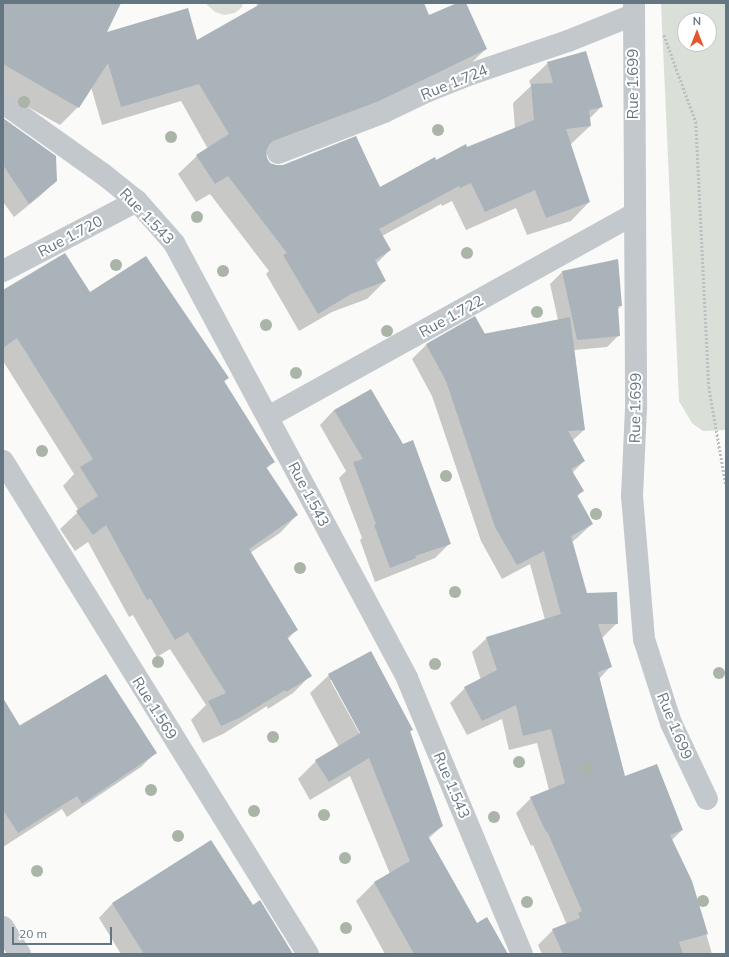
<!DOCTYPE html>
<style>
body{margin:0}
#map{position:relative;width:729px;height:957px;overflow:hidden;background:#fafaf8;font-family:Mulish,sans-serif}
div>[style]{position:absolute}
.green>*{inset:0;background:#dadfd7}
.shadow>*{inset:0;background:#0003}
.building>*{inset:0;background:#aab3b9}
.path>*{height:2.5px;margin-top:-1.25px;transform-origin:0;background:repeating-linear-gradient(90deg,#bbbfc2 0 2px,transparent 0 4px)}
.minor>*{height:22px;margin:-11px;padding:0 11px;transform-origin:11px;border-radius:11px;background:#c3c8cc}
.trees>*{width:12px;height:12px;margin:-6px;border-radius:50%;background:#aab4a7}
span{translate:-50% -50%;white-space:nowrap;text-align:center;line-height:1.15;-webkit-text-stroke:4px #fff;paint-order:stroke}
.street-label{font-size:15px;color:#657683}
.frame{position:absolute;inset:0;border:4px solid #657683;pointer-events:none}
.north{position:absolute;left:677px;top:12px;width:40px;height:40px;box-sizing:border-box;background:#fff;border:1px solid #c1c8cd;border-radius:50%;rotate:0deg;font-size:11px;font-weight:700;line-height:16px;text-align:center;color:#657683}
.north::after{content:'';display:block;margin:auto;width:14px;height:18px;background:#e4572e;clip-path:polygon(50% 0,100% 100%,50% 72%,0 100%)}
.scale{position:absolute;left:12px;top:927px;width:100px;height:18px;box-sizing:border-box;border:2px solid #657683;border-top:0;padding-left:5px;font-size:12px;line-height:14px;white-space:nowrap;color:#657683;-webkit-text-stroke:3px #fff;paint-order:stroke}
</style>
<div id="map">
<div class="green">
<i style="clip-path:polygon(205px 3px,243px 3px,242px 7px,235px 13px,224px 15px,215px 12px)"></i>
<i style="clip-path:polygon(evenodd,661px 3px,726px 3px,726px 430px,703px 431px,692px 423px,679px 401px,661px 3px,685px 20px,709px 20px,709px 44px,685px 44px,685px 20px)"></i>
</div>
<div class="shadow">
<i style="clip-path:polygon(3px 3px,120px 3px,105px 33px,197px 41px,258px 7px,256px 3px,422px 3px,429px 17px,459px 3px,465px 3px,486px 49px,467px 67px,360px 119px,265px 155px,269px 163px,276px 166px,379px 188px,436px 161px,515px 129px,513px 103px,531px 86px,529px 81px,548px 63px,602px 106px,589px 119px,590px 126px,570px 145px,589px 202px,571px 221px,527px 235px,516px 208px,466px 230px,452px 201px,442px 206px,441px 204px,382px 236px,390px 250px,376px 264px,385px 281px,367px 299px,332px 312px,299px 331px,266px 274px,269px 271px,210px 194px,196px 202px,178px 174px,197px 156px,208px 149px,181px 101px,102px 125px,91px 87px,78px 107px,60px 125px,3px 93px)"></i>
<i style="clip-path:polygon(3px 120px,56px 181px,41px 195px,14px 217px,3px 202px)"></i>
<i style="clip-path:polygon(65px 254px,90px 293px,227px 378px,224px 382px,274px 462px,266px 469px,297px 515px,280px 533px,250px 553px,296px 630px,287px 640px,310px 676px,293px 693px,268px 709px,267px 706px,223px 734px,203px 743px,191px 720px,206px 705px,170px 649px,157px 657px,133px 615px,129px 617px,88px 542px,75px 551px,60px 529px,79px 511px,63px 486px,74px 474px,3px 361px,3px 290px)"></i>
<i style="clip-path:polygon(618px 261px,621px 306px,617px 310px,619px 335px,607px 347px,574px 350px,584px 430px,572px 441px,584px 461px,572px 473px,582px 491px,577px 497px,592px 524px,577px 538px,572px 542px,586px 594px,617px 623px,602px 638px,611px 666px,599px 679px,624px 777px,682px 830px,672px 840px,691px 882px,712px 954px,542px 954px,538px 945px,553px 930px,567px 925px,533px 845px,531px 846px,516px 813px,531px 798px,549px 790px,537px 743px,509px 750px,502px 719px,467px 735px,450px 703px,465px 688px,481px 680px,472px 652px,487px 638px,545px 620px,530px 564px,502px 579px,481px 541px,432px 396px,412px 359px,427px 344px,558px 320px,550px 284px,562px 272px)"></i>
<i style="clip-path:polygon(334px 410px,403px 445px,450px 543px,435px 558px,375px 582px,360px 540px,362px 538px,339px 478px,346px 471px,320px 425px)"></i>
<i style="clip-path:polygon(105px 675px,155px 753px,141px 767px,67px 817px,62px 809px,3px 847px,3px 735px)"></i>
<i style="clip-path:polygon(evenodd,329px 675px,412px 729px,410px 732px,442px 826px,428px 839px,476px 925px,507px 954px,385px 954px,356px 901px,374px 883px,390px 874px,350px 776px,310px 800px,298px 779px,316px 761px,339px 747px,310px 693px,329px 675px,330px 680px,333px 680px,364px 737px,362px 738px,330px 680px)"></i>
<i style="clip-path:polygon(211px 842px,253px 906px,292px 954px,121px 954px,99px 918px,112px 904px)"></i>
</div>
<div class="building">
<i style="clip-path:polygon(3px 3px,121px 3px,107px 32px,188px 8px,197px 40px,262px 3px,424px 3px,429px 15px,457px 3px,466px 3px,487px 49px,379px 101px,273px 141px,269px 145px,266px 151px,267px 158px,270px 163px,276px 165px,283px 165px,356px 136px,380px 187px,435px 157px,436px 160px,466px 144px,467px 147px,534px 120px,531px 84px,553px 83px,547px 62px,586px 51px,603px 107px,589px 110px,591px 126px,566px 129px,590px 202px,546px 218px,535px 190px,485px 212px,471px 183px,460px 188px,459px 186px,379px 229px,391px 250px,375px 260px,386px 281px,351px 294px,318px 314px,283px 255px,287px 253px,228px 176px,215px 184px,196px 155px,229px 134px,199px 84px,121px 107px,108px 63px,79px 108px,3px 64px)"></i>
<i style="clip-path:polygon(3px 118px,56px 156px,57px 181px,29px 204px,3px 165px)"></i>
<i style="clip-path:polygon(65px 253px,90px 292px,146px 256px,229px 378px,224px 381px,275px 462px,266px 467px,298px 515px,249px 549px,298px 630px,287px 637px,312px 676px,286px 692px,285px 690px,241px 717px,221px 726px,208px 701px,226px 693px,188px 632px,175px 640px,150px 598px,147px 600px,106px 525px,93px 535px,76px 511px,98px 496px,80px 467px,93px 459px,17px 338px,3px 348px,3px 290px)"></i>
<i style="clip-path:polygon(618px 259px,622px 306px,618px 306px,620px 336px,577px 340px,562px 271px)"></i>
<i style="clip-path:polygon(475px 316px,485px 334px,570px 317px,585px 430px,568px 431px,585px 461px,571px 469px,584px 491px,577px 495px,593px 524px,571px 536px,587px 593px,617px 592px,618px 624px,598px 624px,612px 667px,598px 672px,625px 776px,657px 764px,683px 830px,670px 835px,692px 881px,708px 934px,679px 942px,683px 954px,563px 954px,552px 929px,580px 918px,578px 913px,582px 911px,547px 831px,546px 832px,530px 797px,565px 783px,551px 729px,523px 736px,516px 705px,482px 721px,464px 687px,497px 670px,486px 637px,561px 614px,544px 551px,517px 565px,495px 527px,446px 381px,426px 344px)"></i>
<i style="clip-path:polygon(371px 389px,403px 444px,413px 440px,451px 544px,415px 556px,416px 558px,390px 568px,374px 525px,376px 524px,353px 462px,363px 459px,334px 410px)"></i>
<i style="clip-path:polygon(371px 651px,413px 730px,410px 731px,443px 826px,428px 836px,477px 923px,487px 917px,508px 954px,414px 954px,374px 882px,410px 861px,369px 758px,329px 782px,315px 760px,360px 733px,328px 674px)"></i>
<i style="clip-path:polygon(106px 674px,157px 753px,82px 804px,77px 796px,18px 833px,3px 810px,3px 698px,20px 726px)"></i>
<i style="clip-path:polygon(211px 840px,253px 905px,260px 900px,293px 954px,144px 954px,112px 903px)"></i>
</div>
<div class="path">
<i style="left:664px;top:35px;width:93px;rotate:69.8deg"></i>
<i style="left:696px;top:122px;width:265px;rotate:87.2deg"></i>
<i style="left:709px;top:387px;width:99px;rotate:80.2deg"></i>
</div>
<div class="minor">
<i style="left:634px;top:3px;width:405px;rotate:89.7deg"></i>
<i style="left:636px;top:408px;width:88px;rotate:92.6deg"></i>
<i style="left:632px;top:496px;width:144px;rotate:85.2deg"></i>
<i style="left:644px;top:639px;width:88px;rotate:72.2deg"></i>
<i style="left:671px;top:723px;width:84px;rotate:64.7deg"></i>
<i style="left:3px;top:103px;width:123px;rotate:35.4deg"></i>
<i style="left:103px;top:174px;width:43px;rotate:38.5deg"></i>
<i style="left:137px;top:201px;width:56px;rotate:48.6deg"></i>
<i style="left:174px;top:243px;width:493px;rotate:61.8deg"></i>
<i style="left:407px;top:678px;width:299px;rotate:67.4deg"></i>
<i style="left:278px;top:153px;width:114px;rotate:-21.1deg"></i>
<i style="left:384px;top:112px;width:49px;rotate:-25.5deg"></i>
<i style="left:428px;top:91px;width:46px;rotate:-21.6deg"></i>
<i style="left:471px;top:74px;width:102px;rotate:-18.8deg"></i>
<i style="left:568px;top:41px;width:70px;rotate:-21.8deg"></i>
<i style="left:3px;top:271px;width:151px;rotate:-27.6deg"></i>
<i style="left:268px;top:417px;width:419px;rotate:-29deg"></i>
<i style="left:3px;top:461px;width:580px;rotate:58.26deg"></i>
<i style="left:3px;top:927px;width:32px;rotate:58deg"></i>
</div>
<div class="trees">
<i style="left:24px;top:102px"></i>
<i style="left:438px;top:130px"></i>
<i style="left:171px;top:137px"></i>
<i style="left:197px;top:217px"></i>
<i style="left:467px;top:253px"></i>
<i style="left:116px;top:265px"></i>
<i style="left:223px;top:271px"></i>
<i style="left:537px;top:312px"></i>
<i style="left:266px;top:325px"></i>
<i style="left:387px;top:331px"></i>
<i style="left:296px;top:373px"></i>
<i style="left:42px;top:451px"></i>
<i style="left:446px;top:476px"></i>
<i style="left:596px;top:514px"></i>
<i style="left:300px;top:568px"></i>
<i style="left:455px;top:592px"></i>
<i style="left:158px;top:662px"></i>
<i style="left:435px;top:664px"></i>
<i style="left:719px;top:673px"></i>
<i style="left:273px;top:737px"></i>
<i style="left:519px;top:762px"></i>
<i style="left:587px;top:768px"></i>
<i style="left:151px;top:790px"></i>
<i style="left:254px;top:811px"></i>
<i style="left:324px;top:815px"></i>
<i style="left:494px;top:817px"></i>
<i style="left:178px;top:836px"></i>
<i style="left:345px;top:858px"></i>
<i style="left:37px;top:871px"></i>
<i style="left:703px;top:901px"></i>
<i style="left:527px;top:902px"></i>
<i style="left:346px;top:928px"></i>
</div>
<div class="street-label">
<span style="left:454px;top:82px;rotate:-22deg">Rue 1.724</span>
<span style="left:633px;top:84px;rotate:-90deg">Rue 1.699</span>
<span style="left:147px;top:216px;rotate:46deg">Rue 1.543</span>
<span style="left:70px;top:236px;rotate:-28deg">Rue 1.720</span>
<span style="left:451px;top:316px;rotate:-29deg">Rue 1.722</span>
<span style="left:635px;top:408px;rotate:-89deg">Rue 1.699</span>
<span style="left:309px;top:494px;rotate:62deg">Rue 1.543</span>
<span style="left:155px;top:708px;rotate:58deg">Rue 1.569</span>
<span style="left:675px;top:726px;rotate:68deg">Rue 1.699</span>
<span style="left:452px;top:785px;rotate:67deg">Rue 1.543</span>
</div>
<div class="frame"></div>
<div class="north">N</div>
<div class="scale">20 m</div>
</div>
